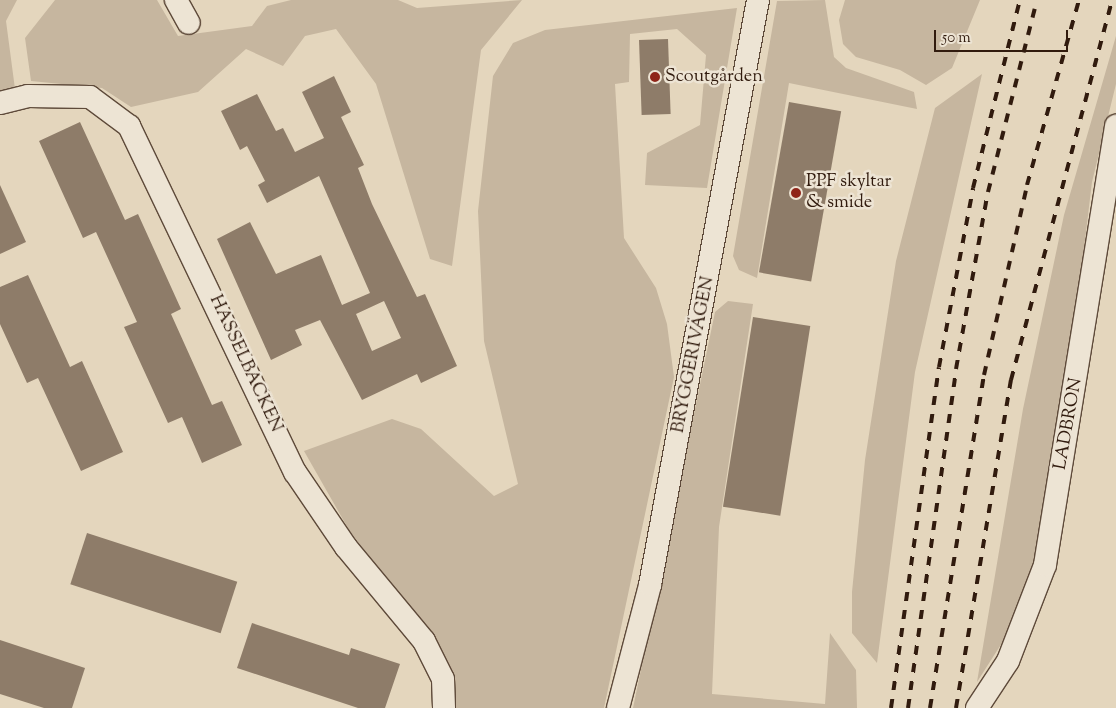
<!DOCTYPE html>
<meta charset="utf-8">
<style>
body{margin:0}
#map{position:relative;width:1116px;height:708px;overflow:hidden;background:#e4d6bd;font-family:"Sorts Mill Goudy",serif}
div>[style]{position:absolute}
.green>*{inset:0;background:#c6b69f}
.building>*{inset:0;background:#8e7c69;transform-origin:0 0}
.roads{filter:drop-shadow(1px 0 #5e4a3a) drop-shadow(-1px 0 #5e4a3a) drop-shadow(0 1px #5e4a3a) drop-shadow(0 -1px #5e4a3a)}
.minor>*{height:22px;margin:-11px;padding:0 11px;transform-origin:11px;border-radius:11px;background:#ede4d4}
.rail>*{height:4px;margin-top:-2px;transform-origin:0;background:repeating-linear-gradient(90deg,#311b0e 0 9px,transparent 0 18px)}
.dots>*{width:14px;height:14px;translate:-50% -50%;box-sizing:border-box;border:2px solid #ede4d4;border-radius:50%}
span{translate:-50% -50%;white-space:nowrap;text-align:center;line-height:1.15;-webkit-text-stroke:5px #ede4d4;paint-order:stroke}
.poi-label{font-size:18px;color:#311b0e}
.left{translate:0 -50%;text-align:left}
.street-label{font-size:18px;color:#311b0e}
.scale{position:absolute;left:934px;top:30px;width:134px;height:22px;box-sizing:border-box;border:2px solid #311b0e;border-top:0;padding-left:6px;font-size:15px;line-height:18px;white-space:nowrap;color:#311b0e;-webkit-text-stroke:4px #ede4d4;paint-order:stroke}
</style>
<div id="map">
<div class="green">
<i style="clip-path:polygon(0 0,17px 0,6px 21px,15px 89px,0 92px)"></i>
<i style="clip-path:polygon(55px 0,157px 0,178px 36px,252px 26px,267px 6px,291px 0,398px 0,417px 8px,522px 0,481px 50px,452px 266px,430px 259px,376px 84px,336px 29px,305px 36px,283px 66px,246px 49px,198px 92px,131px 107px,102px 88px,31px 81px,25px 38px)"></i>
<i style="clip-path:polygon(825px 0,834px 57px,846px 68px,914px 92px,917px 109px,789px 83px,757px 278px,739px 270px,733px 256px,777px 1px)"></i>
<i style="clip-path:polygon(845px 0,980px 0,952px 68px,926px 85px,900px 70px,856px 57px,843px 44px,839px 20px)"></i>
<i style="clip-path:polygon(737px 8px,707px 188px,645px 185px,647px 153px,700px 125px,706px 55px,677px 29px,630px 34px,629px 82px,615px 84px,624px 238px,656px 288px,667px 324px,674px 377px,604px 708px,454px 708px,448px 662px,349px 530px,304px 451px,392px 419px,421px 429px,494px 496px,518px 484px,484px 341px,478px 211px,493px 76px,513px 43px,545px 30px)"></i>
<i style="clip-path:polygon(1116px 36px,1116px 84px,1092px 182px,1071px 357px,1035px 561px,1016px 621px,977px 682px,1023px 409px,1064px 215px)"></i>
<i style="clip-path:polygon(982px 74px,915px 372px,877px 663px,852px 633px,852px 592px,865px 460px,896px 261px,935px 108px)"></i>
<i style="clip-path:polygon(728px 301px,753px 304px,719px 527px,712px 694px,825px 704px,830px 633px,856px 670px,857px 708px,633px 708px,715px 312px)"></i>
</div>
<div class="building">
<i style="left:668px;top:39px;width:75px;height:29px;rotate:88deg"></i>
<i style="clip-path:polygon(evenodd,334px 76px,351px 112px,341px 117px,364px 165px,358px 168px,372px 204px,417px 297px,425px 294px,457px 366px,421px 383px,417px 374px,362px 400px,320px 320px,295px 330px,302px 345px,271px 360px,217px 239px,250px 222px,276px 274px,321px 255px,342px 305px,370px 293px,319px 176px,267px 203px,258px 185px,265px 181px,247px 146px,240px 150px,221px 111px,257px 94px,276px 131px,283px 128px,295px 152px,324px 138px,302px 92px,334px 76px,384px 301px,401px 338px,372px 351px,356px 314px,384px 301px)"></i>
<i style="left:789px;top:102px;width:53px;height:173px;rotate:10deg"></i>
<i style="clip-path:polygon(80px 122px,125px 220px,138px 214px,181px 309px,171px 314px,212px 405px,222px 401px,242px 445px,202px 463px,182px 417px,168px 423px,124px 327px,137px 322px,96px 232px,83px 238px,39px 141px)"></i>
<i style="clip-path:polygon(0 185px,26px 242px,0 254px)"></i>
<i style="clip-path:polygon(28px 275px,70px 367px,82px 361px,123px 452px,81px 471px,38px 378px,27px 383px,0 324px,0 287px)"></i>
<i style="left:753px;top:317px;width:58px;height:192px;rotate:9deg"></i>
<i style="left:87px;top:533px;width:158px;height:54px;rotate:18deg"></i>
<i style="clip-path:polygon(252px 623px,349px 655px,351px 648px,400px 664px,385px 708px,358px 708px,237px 668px)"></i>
<i style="clip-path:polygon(0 640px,85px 668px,72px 708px,44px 708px,0 694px)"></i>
</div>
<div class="roads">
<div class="minor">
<i style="left:176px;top:0;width:26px;rotate:61deg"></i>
<i style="left:0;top:103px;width:29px;rotate:-14deg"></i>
<i style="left:28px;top:96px;width:62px;rotate:0.9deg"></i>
<i style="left:90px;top:97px;width:49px;rotate:36.6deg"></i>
<i style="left:129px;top:126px;width:384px;rotate:64.4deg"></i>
<i style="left:295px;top:472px;width:91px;rotate:55.8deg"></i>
<i style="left:346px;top:547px;width:122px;rotate:50.3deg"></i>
<i style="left:424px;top:641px;width:42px;rotate:63.4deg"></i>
<i style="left:443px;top:679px;width:29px;rotate:88deg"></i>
<i style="left:618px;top:708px;width:127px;rotate:-75.4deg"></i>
<i style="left:650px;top:585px;width:595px;rotate:-79.54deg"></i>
<i style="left:977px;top:708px;width:56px;rotate:-56.6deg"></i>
<i style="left:1008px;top:661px;width:103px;rotate:-68.9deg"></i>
<i style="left:1045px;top:565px;width:445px;rotate:-80.8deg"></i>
</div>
</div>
<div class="rail">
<i style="left:891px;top:708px;width:344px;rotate:-82deg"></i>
<i style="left:939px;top:367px;width:182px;rotate:-79.2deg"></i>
<i style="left:973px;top:188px;width:194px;rotate:-76deg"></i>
<i style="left:908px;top:708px;width:342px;rotate:-81.9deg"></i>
<i style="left:956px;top:369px;width:180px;rotate:-79.8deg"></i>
<i style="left:988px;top:192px;width:198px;rotate:-75.7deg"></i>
<i style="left:930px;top:708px;width:337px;rotate:-80.8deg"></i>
<i style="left:984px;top:375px;width:195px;rotate:-77.2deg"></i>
<i style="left:1027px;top:185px;width:192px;rotate:-74.3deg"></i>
<i style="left:956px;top:708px;width:333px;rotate:-80.5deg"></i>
<i style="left:1011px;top:380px;width:393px;rotate:-75.1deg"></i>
</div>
<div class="dots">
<i style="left:655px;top:77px;background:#8f2418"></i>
<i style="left:796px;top:193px;background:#8f2418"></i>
</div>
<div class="poi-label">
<span class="left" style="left:665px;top:77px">Scoutgården</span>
<span class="left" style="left:806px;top:193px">PPF skyltar<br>&amp; smide</span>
</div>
<div class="street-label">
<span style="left:694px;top:355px;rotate:-79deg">BRYGGERIVÄGEN</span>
<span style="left:245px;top:364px;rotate:65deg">HASSELBACKEN</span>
<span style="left:1069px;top:424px;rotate:-80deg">LADBRON</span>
</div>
<div class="scale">50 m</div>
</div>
